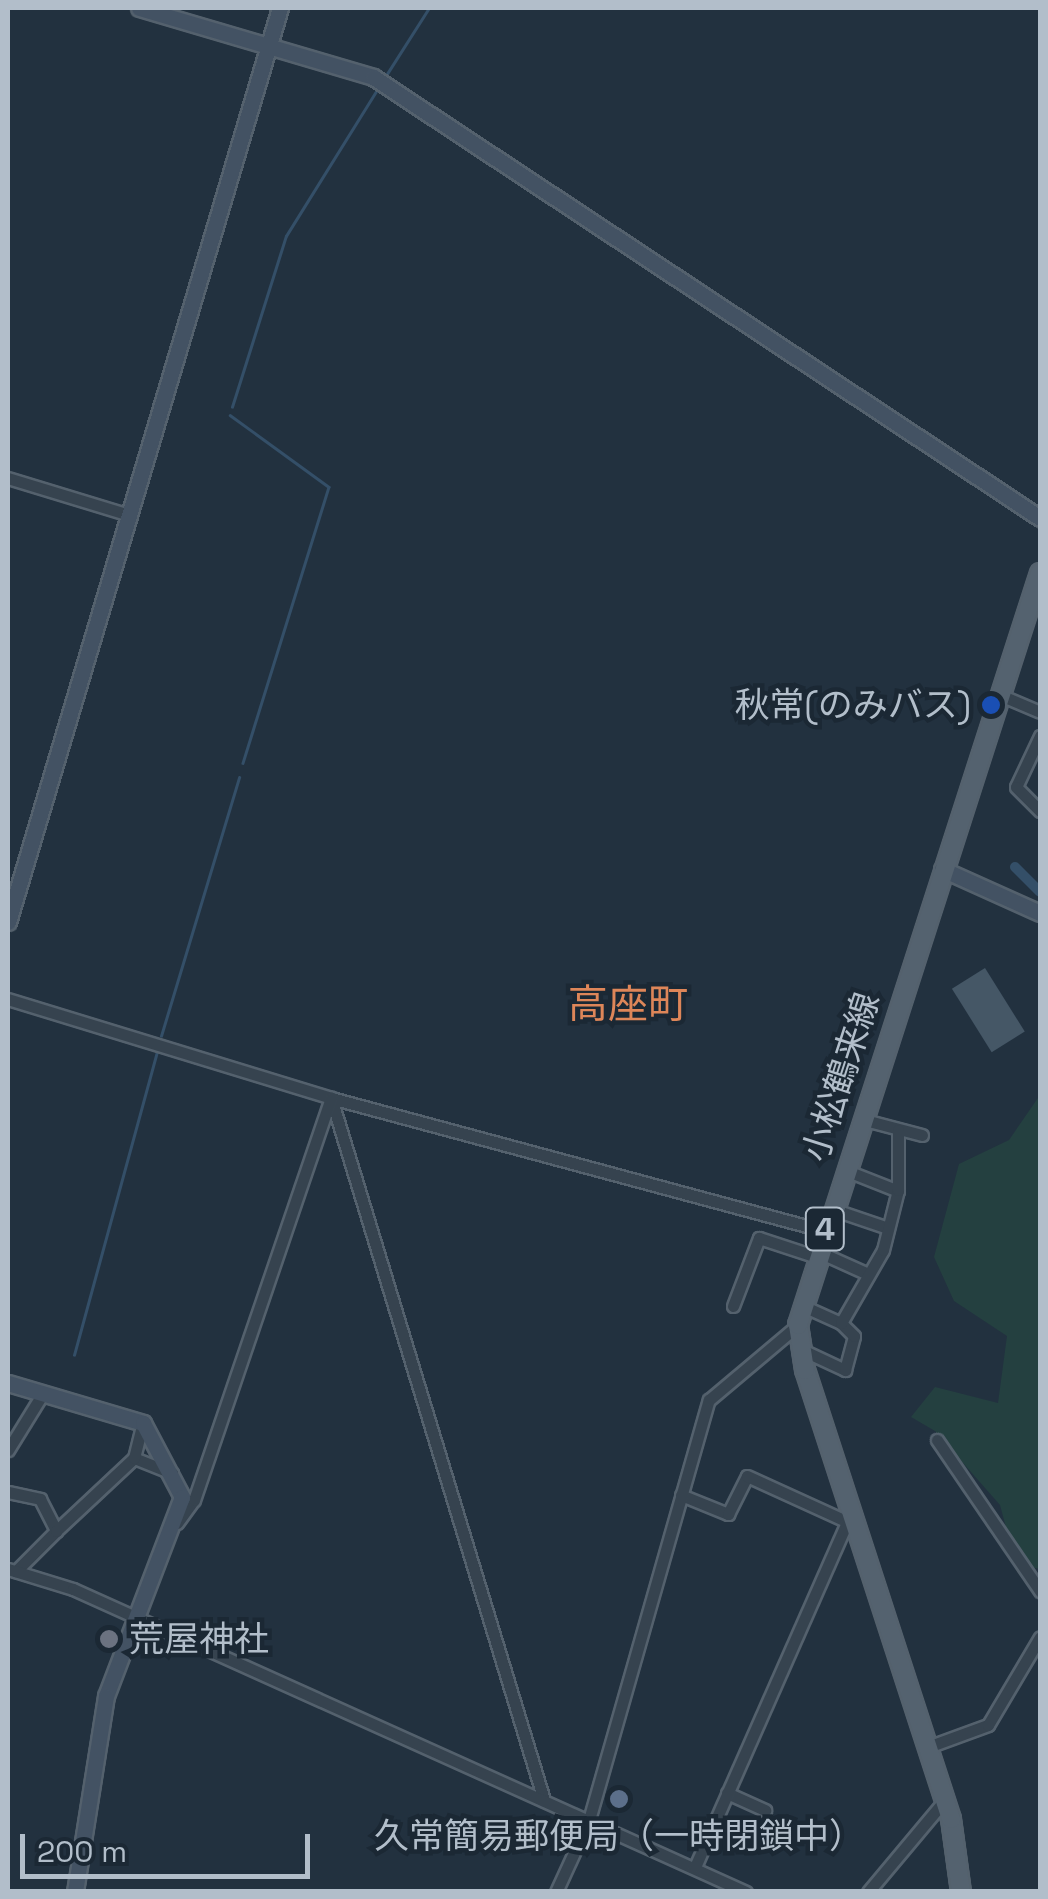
<!DOCTYPE html>
<meta charset="utf-8">
<style>
body{margin:0}
#map{position:relative;width:1048px;height:1899px;overflow:hidden;background:#22313f;font-family:"Space Grotesk","Noto Sans JP",sans-serif}
div>[style]{position:absolute}
.green>*{inset:0;background:#244040}
.stream>*{height:2.5px;margin:-1.25px;padding:0 1.25px;transform-origin:1.25px;border-radius:1.25px;background:#344f68}
.canal>*{height:10px;margin:-5px;padding:0 5px;transform-origin:5px;border-radius:5px;background:#344f68}
.building>*{inset:0;background:#455766;transform-origin:0 0}
.roads{filter:drop-shadow(2px 0 #54616d) drop-shadow(-2px 0 #54616d) drop-shadow(0 2px #54616d) drop-shadow(0 -2px #54616d)}
.street>*{height:11px;margin:-5.5px;padding:0 5.5px;transform-origin:5.5px;border-radius:5.5px;background:#36434f}
.secondary>*{height:15px;margin:-7.5px;padding:0 7.5px;transform-origin:7.5px;border-radius:7.5px;background:#435263}
.primary>*{height:18px;margin:-9px;padding:0 9px;transform-origin:9px;border-radius:9px;background:#54626f}
.dots>*{width:28px;height:28px;translate:-50% -50%;box-sizing:border-box;border:5px solid #1b2834;border-radius:50%}
span{translate:-50% -50%;white-space:nowrap;text-align:center;line-height:1.15;-webkit-text-stroke:9px #1b2834;paint-order:stroke}
.shield-label span{padding:2px 8px;background:#1b2834;border:2px solid;border-radius:8px;-webkit-text-stroke-width:0}
.shield-label{font-size:32px;color:#b2beca;font-weight:700}
.poi-label{font-size:35px;color:#b2beca}
.right{translate:-100% -50%;text-align:right}
.left{translate:0 -50%;text-align:left}
.street-label{font-size:35px;color:#b2beca}
.quarter-label{font-size:40px;color:#de8659}
.frame{position:absolute;inset:0;border:10px solid #b2beca;pointer-events:none}
.scale{position:absolute;left:20px;top:1834px;width:290px;height:45px;box-sizing:border-box;border:5px solid #b2beca;border-top:0;padding-left:12px;font-size:30px;line-height:35px;white-space:nowrap;color:#b2beca;-webkit-text-stroke:8px #1b2834;paint-order:stroke}
</style>
<div id="map">
<div class="green">
<i style="clip-path:polygon(1040px 1095px,1040px 1569px,1016px 1564px,1000px 1505px,935px 1431px,911px 1417px,935px 1387px,998px 1403px,1007px 1336px,954px 1301px,934px 1257px,959px 1164px,1009px 1140px)"></i>
</div>
<div class="stream">
<i style="left:385px;top:77px;width:82px;rotate:-57.5deg"></i>
<i style="left:232px;top:407px;width:179px;rotate:-72.5deg"></i>
<i style="left:286px;top:236px;width:174px;rotate:-58.1deg"></i>
<i style="left:230px;top:415px;width:122px;rotate:36deg"></i>
<i style="left:329px;top:487px;width:289px;rotate:107.3deg"></i>
<i style="left:161px;top:1036px;width:270px;rotate:-73.2deg"></i>
<i style="left:74px;top:1355px;width:318px;rotate:-74.7deg"></i>
</div>
<div class="canal">
<i style="left:1015px;top:867px;width:35px;rotate:45deg"></i>
</div>
<div class="building">
<i style="left:985px;top:968px;width:75px;height:39px;rotate:58deg"></i>
</div>
<div class="roads">
<div class="street">
<i style="left:8px;top:478px;width:123px;rotate:17deg"></i>
<i style="left:1000px;top:695px;width:43px;rotate:23deg"></i>
<i style="left:1040px;top:736px;width:56px;rotate:115.2deg"></i>
<i style="left:1016px;top:787px;width:34px;rotate:45deg"></i>
<i style="left:8px;top:999px;width:338px;rotate:17deg"></i>
<i style="left:331px;top:1098px;width:512px;rotate:15.07deg"></i>
<i style="left:331px;top:1098px;width:734px;rotate:73.12deg"></i>
<i style="left:861px;top:1119px;width:63px;rotate:14.7deg"></i>
<i style="left:845px;top:1170px;width:57px;rotate:21.6deg"></i>
<i style="left:832px;top:1209px;width:56px;rotate:18.8deg"></i>
<i style="left:819px;top:1252px;width:54px;rotate:24.2deg"></i>
<i style="left:733px;top:1306px;width:73px;rotate:-69.1deg"></i>
<i style="left:759px;top:1238px;width:61px;rotate:18.1deg"></i>
<i style="left:803px;top:1306px;width:42px;rotate:24.1deg"></i>
<i style="left:800px;top:1349px;width:50px;rotate:25deg"></i>
<i style="left:845px;top:1370px;width:35px;rotate:-75deg"></i>
<i style="left:854px;top:1336px;width:18px;rotate:-135deg"></i>
<i style="left:841px;top:1323px;width:84px;rotate:-60.1deg"></i>
<i style="left:883px;top:1250px;width:62px;rotate:-76deg"></i>
<i style="left:898px;top:1190px;width:60px;rotate:-90deg"></i>
<i style="left:937px;top:1440px;width:183px;rotate:55.7deg"></i>
<i style="left:8px;top:1450px;width:67px;rotate:-58.4deg"></i>
<i style="left:134px;top:1458px;width:41px;rotate:21.5deg"></i>
<i style="left:8px;top:1492px;width:33px;rotate:12deg"></i>
<i style="left:40px;top:1499px;width:36px;rotate:63deg"></i>
<i style="left:56px;top:1531px;width:57px;rotate:135deg"></i>
<i style="left:681px;top:1495px;width:51px;rotate:22deg"></i>
<i style="left:728px;top:1514px;width:42px;rotate:-63.4deg"></i>
<i style="left:747px;top:1476px;width:111px;rotate:24.5deg"></i>
<i style="left:177px;top:1523px;width:29px;rotate:-54deg"></i>
<i style="left:194px;top:1500px;width:425px;rotate:-71.2deg"></i>
<i style="left:56px;top:1531px;width:107px;rotate:-43.1deg"></i>
<i style="left:134px;top:1458px;width:36px;rotate:-76deg"></i>
<i style="left:8px;top:1569px;width:68px;rotate:17.1deg"></i>
<i style="left:73px;top:1589px;width:738px;rotate:24.24deg"></i>
<i style="left:925px;top:1748px;width:67px;rotate:-20.1deg"></i>
<i style="left:988px;top:1725px;width:102px;rotate:-59.4deg"></i>
<i style="left:727px;top:1793px;width:42px;rotate:24.1deg"></i>
<i style="left:695px;top:1867px;width:386px;rotate:-66.2deg"></i>
<i style="left:556px;top:1892px;width:79px;rotate:-65.4deg"></i>
<i style="left:589px;top:1820px;width:437px;rotate:-74.1deg"></i>
<i style="left:709px;top:1400px;width:116px;rotate:-40.1deg"></i>
<i style="left:868px;top:1892px;width:119px;rotate:-50.1deg"></i>
</div>
<div class="secondary">
<i style="left:139px;top:8px;width:244px;rotate:16.4deg"></i>
<i style="left:373px;top:77px;width:800px;rotate:33.47deg"></i>
<i style="left:942px;top:869px;width:107px;rotate:24.2deg"></i>
<i style="left:8px;top:922px;width:954px;rotate:-73.43deg"></i>
<i style="left:8px;top:1383px;width:141px;rotate:16.5deg"></i>
<i style="left:143px;top:1423px;width:84px;rotate:62.2deg"></i>
<i style="left:182px;top:1497px;width:213px;rotate:110.9deg"></i>
<i style="left:106px;top:1696px;width:198px;rotate:99deg"></i>
</div>
<div class="primary">
<i style="left:961px;top:1892px;width:74px;rotate:-97.8deg"></i>
<i style="left:951px;top:1819px;width:472px;rotate:-108deg"></i>
<i style="left:805px;top:1370px;width:46px;rotate:-98.8deg"></i>
<i style="left:798px;top:1325px;width:790px;rotate:-72.16deg"></i>
</div>
</div>
<div class="dots">
<i style="left:991px;top:705px;background:#1a4fb4"></i>
<i style="left:109px;top:1639px;background:#6b7280"></i>
<i style="left:619px;top:1799px;background:#5c6f8a"></i>
</div>
<div class="shield-label">
<span style="left:825px;top:1229px">4</span>
</div>
<div class="poi-label">
<span class="right" style="left:971px;top:705px">秋常(のみバス)</span>
<span class="left" style="left:129px;top:1639px">荒屋神社</span>
<span style="left:619px;top:1836px">久常簡易郵便局（一時閉鎖中）</span>
</div>
<div class="street-label">
<span style="left:841px;top:1077px;rotate:-72deg">小松鶴来線</span>
</div>
<div class="quarter-label">
<span style="left:628px;top:1005px">高座町</span>
</div>
<div class="frame"></div>
<div class="scale">200 m</div>
</div>
